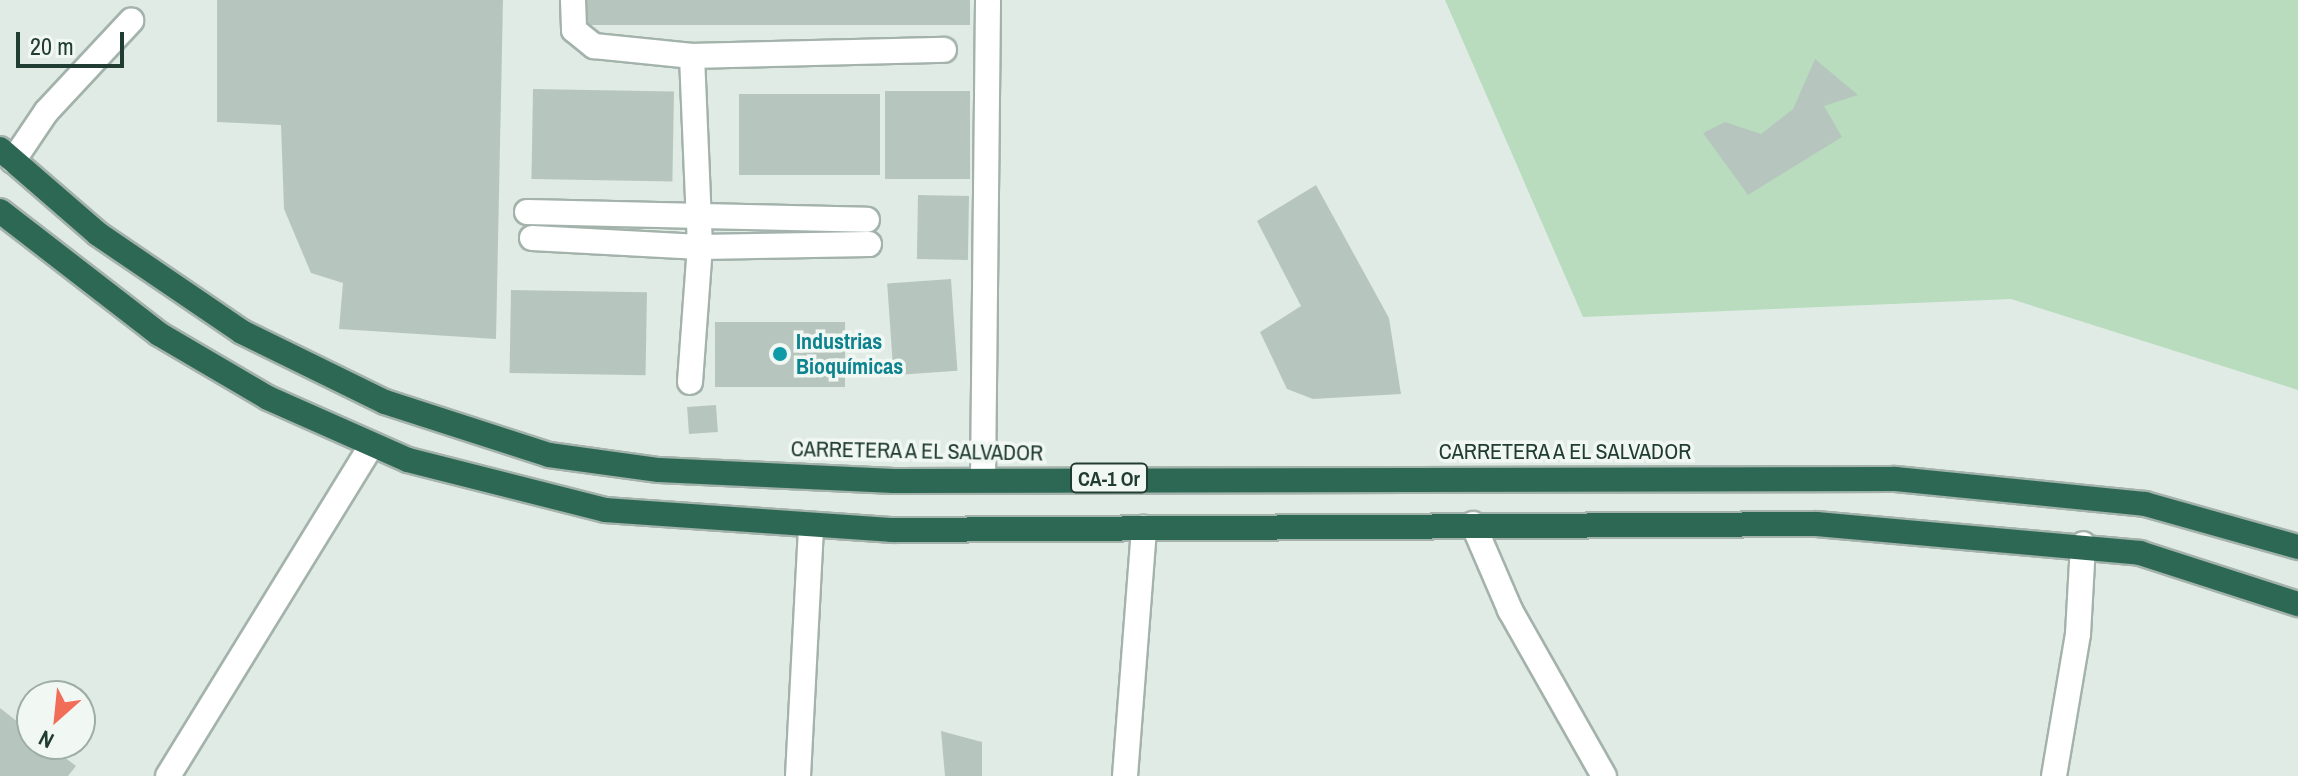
<!DOCTYPE html>
<meta charset="utf-8">
<style>
body{margin:0}
#map{position:relative;width:2298px;height:776px;overflow:hidden;background:#e0ebe5;font-family:"Archivo Narrow",sans-serif}
div>[style]{position:absolute}
.green>*{inset:0;background:#b9dcbf}
.building>*{inset:0;background:#b6c6be;transform-origin:0 0}
.roads{filter:drop-shadow(2px 0 #a3b3ac) drop-shadow(-2px 0 #a3b3ac) drop-shadow(0 2px #a3b3ac) drop-shadow(0 -2px #a3b3ac)}
.minor>*{height:24px;margin:-12px;padding:0 12px;transform-origin:12px;border-radius:12px;background:#fff}
.highway>*{height:24px;margin:-12px;padding:0 12px;transform-origin:12px;border-radius:12px;background:#2d6855}
.dots>*{width:22px;height:22px;translate:-50% -50%;box-sizing:border-box;border:4px solid #f1f8f4;border-radius:50%}
span{translate:-50% -50%;white-space:nowrap;text-align:center;line-height:1.15;-webkit-text-stroke:7px #f1f8f4;paint-order:stroke}
.shield-label span{padding:2px 6px;background:#f1f8f4;border:2px solid;border-radius:6px;-webkit-text-stroke-width:0}
.shield-label{font-size:20px;color:#213c32;font-weight:700}
.culture-label{font-size:22px;color:#0d838f;font-weight:700}
.left{translate:0 -50%;text-align:left}
.street-label{font-size:22px;color:#213c32}
.north{position:absolute;left:16px;top:680px;width:80px;height:80px;box-sizing:border-box;background:#f1f8f4;border:2px solid #9eada6;border-radius:50%;rotate:207deg;font-size:22px;font-weight:700;line-height:32px;text-align:center;color:#213c32}
.north::after{content:'';display:block;margin:auto;width:28px;height:36px;background:#f26d58;clip-path:polygon(50% 0,100% 100%,50% 72%,0 100%)}
.scale{position:absolute;left:16px;top:32px;width:108px;height:36px;box-sizing:border-box;border:4px solid #213c32;border-top:0;padding-left:10px;font-size:24px;line-height:28px;white-space:nowrap;color:#213c32;-webkit-text-stroke:6px #f1f8f4;paint-order:stroke}
</style>
<div id="map">
<div class="green">
<i style="clip-path:polygon(1445px 0,2298px 0,2298px 390px,2011px 299px,1583px 317px)"></i>
</div>
<div class="building">
<i style="clip-path:polygon(217px 0,503px 0,496px 339px,339px 329px,343px 283px,311px 273px,284px 209px,281px 125px,217px 122px)"></i>
<i style="left:585px;top:0;width:385px;height:25px"></i>
<i style="clip-path:polygon(1815px 59px,1858px 95px,1824px 106px,1842px 137px,1748px 195px,1703px 133px,1725px 122px,1761px 134px,1793px 109px)"></i>
<i style="left:533px;top:89px;width:141px;height:90px;rotate:1deg"></i>
<i style="left:885px;top:91px;width:85px;height:88px"></i>
<i style="left:739px;top:94px;width:141px;height:81px"></i>
<i style="clip-path:polygon(1316px 185px,1389px 318px,1401px 394px,1313px 399px,1287px 389px,1260px 332px,1301px 306px,1257px 221px)"></i>
<i style="left:918px;top:195px;width:51px;height:64px;rotate:1deg"></i>
<i style="left:951px;top:279px;width:92px;height:64px;rotate:86deg"></i>
<i style="left:511px;top:290px;width:136px;height:83px;rotate:1deg"></i>
<i style="left:715px;top:322px;width:130px;height:65px"></i>
<i style="left:716px;top:405px;width:27px;height:29px;rotate:86deg"></i>
<i style="clip-path:polygon(0 708px,32px 733px,32px 744px,47px 744px,76px 766px,68px 776px,0 776px)"></i>
<i style="clip-path:polygon(941px 731px,982px 742px,982px 776px,945px 776px)"></i>
</div>
<div class="roads">
<div class="minor">
<i style="left:573px;top:0;width:30px;rotate:88deg"></i>
<i style="left:574px;top:30px;width:26px;rotate:39deg"></i>
<i style="left:594px;top:46px;width:99px;rotate:5.8deg"></i>
<i style="left:13px;top:161px;width:59px;rotate:-56deg"></i>
<i style="left:46px;top:112px;width:125px;rotate:-47deg"></i>
<i style="left:527px;top:212px;width:340px;rotate:1.3deg"></i>
<i style="left:532px;top:238px;width:168px;rotate:3.1deg"></i>
<i style="left:700px;top:247px;width:169px;rotate:-1deg"></i>
<i style="left:690px;top:382px;width:135px;rotate:-85.8deg"></i>
<i style="left:700px;top:247px;width:191px;rotate:-92.4deg"></i>
<i style="left:692px;top:56px;width:252px;rotate:-1.4deg"></i>
<i style="left:983px;top:480px;width:480px;rotate:-89.4deg"></i>
<i style="left:1473px;top:524px;width:94px;rotate:66.7deg"></i>
<i style="left:1510px;top:610px;width:191px;rotate:60.5deg"></i>
<i style="left:168px;top:776px;width:389px;rotate:-58.4deg"></i>
<i style="left:798px;top:776px;width:248px;rotate:-87deg"></i>
<i style="left:1125px;top:776px;width:249px;rotate:-85.6deg"></i>
<i style="left:2054px;top:776px;width:144px;rotate:-80.4deg"></i>
<i style="left:2078px;top:634px;width:90px;rotate:-86.8deg"></i>
</div>
<div class="highway">
<i style="left:0;top:149px;width:130px;rotate:40.9deg"></i>
<i style="left:98px;top:234px;width:174px;rotate:34.2deg"></i>
<i style="left:242px;top:332px;width:159px;rotate:26.1deg"></i>
<i style="left:385px;top:402px;width:172px;rotate:17.9deg"></i>
<i style="left:549px;top:455px;width:111px;rotate:7.8deg"></i>
<i style="left:659px;top:470px;width:235px;rotate:2.7deg"></i>
<i style="left:894px;top:481px;width:1001px;rotate:-0.11deg"></i>
<i style="left:1895px;top:479px;width:251px;rotate:5.7deg"></i>
<i style="left:2145px;top:504px;width:159px;rotate:15.7deg"></i>
<i style="left:0;top:211px;width:201px;rotate:37.7deg"></i>
<i style="left:159px;top:334px;width:126px;rotate:30.4deg"></i>
<i style="left:268px;top:398px;width:153px;rotate:23.9deg"></i>
<i style="left:408px;top:460px;width:204px;rotate:14.2deg"></i>
<i style="left:606px;top:510px;width:287px;rotate:4deg"></i>
<i style="left:892px;top:530px;width:925px;rotate:-0.37deg"></i>
<i style="left:1817px;top:524px;width:324px;rotate:5.1deg"></i>
<i style="left:2140px;top:553px;width:166px;rotate:17.9deg"></i>
</div>
</div>
<div class="dots">
<i style="left:780px;top:354px;background:#0f9aa8"></i>
</div>
<div class="shield-label">
<span style="left:1109px;top:478px">CA-1 Or</span>
</div>
<div class="culture-label">
<span class="left" style="left:796px;top:354px">Industrias<br>Bioquímicas</span>
</div>
<div class="street-label">
<span style="left:917px;top:451px;rotate:1deg">CARRETERA A EL SALVADOR</span>
<span style="left:1565px;top:452px">CARRETERA A EL SALVADOR</span>
</div>
<div class="north">N</div>
<div class="scale">20 m</div>
</div>
